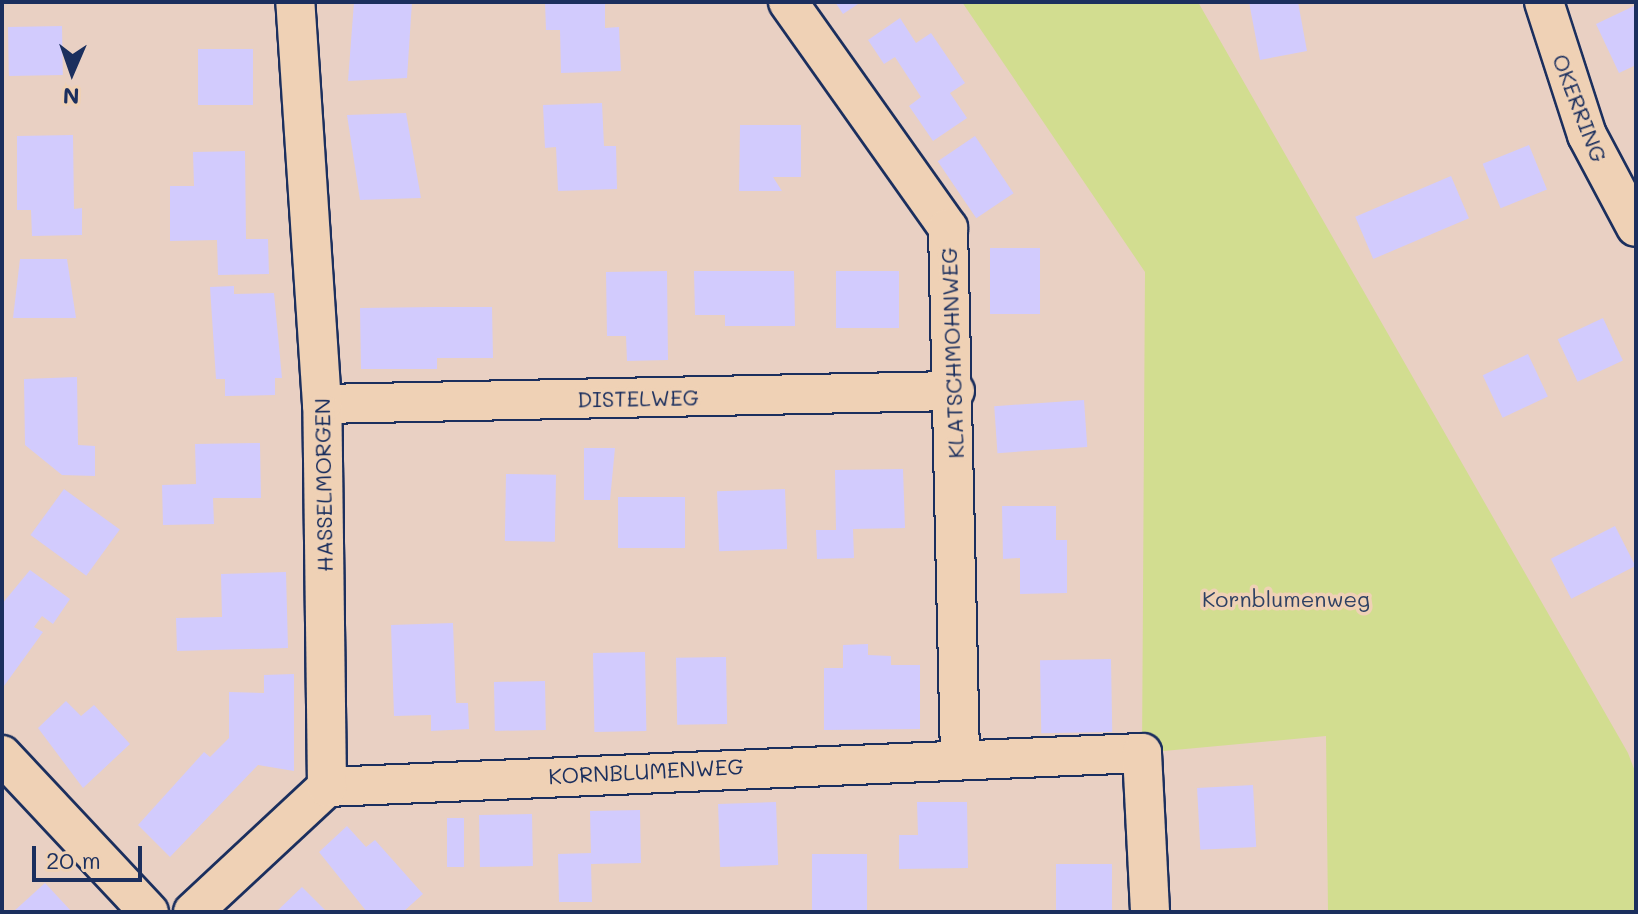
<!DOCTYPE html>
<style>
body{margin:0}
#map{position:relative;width:1638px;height:914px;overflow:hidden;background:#e9d0c3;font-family:Mali,sans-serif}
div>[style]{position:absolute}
.green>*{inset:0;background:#d2dd90}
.building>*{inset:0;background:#d2cbfd;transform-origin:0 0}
.roads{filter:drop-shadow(2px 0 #1b2f5e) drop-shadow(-2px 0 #1b2f5e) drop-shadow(0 2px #1b2f5e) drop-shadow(0 -2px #1b2f5e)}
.street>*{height:38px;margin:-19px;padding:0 19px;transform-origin:19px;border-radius:19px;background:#efd1b5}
span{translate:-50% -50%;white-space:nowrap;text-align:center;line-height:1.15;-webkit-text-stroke:7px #efd1b5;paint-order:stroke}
.street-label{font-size:22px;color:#1b2f5e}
.park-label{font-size:22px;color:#2d4063}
.frame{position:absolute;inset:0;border:4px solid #1b2f5e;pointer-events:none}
.north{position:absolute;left:32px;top:32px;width:80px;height:80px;-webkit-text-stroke:6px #efd1b5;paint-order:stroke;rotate:182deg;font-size:22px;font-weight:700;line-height:32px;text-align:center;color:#1b2f5e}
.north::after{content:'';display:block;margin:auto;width:28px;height:36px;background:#1b2f5e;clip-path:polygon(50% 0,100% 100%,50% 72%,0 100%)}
.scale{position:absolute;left:32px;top:846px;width:110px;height:36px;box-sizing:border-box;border:4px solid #1b2f5e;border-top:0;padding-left:10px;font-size:24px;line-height:28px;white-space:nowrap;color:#1b2f5e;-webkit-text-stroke:6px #efd1b5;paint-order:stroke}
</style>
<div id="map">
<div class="green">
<i style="clip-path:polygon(962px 2px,1198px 2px,1628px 753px,1636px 774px,1636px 912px,1328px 912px,1326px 736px,1142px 753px,1145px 272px)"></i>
</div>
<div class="building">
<i style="clip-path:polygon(354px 2px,412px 2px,407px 78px,348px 81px)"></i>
<i style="clip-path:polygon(545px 2px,605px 2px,605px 28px,619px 27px,621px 71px,561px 73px,560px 30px,546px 30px)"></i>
<i style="clip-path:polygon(835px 2px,861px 2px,843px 14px)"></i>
<i style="clip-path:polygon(1249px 2px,1298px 2px,1307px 51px,1260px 60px)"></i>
<i style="clip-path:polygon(1636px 5px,1636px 65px,1619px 73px,1596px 24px)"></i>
<i style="clip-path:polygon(900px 18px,916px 43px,931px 33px,965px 83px,950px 93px,967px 118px,933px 141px,909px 106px,921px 97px,895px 57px,884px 64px,868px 40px)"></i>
<i style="left:62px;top:26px;width:49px;height:54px;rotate:89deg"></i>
<i style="left:253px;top:49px;width:56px;height:55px;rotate:90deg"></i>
<i style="clip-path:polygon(602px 103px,604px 146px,616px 146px,617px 189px,558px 191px,556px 147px,545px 148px,543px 105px)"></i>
<i style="clip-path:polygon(406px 113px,421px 198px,360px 200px,347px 115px)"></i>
<i style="clip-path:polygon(740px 125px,801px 125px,801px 177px,773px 177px,782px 191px,739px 191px)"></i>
<i style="clip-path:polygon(73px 135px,74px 209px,82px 208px,82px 235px,32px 236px,31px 210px,17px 210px,17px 136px)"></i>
<i style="left:975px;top:136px;width:69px;height:45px;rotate:56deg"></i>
<i style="left:1529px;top:145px;width:48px;height:50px;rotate:68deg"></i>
<i style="clip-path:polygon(245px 151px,246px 239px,268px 239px,269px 274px,218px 275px,217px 240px,170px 241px,170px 186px,194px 186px,193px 152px)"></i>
<i style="left:1451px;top:176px;width:46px;height:104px;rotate:67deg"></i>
<i style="left:990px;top:248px;width:50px;height:66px"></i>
<i style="clip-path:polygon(20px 259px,67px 259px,76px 318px,13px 318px)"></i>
<i style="clip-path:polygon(667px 271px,668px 360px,627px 361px,626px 336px,607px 336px,606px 272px)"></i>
<i style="clip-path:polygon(694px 271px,794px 271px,795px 326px,725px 326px,725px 315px,695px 315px)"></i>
<i style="left:836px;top:271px;width:63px;height:57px"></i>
<i style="clip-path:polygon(234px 286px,234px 294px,274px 293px,282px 378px,275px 378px,275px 395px,225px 396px,225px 379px,216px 379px,210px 287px)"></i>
<i style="clip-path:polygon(436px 307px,492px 307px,493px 358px,437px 358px,437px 369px,361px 369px,360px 308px)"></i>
<i style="left:1603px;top:318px;width:47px;height:50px;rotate:65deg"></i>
<i style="left:1528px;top:354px;width:47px;height:50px;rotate:65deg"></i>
<i style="clip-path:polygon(77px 377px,78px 445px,95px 446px,95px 476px,62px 475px,25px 445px,24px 379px)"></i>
<i style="left:1084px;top:400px;width:47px;height:90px;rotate:86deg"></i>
<i style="clip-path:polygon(260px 443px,261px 498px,213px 498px,214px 524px,163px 525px,162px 485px,196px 484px,195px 444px)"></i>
<i style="clip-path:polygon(584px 448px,615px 448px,610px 500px,584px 500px)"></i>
<i style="clip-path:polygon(903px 469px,905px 528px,853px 529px,854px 558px,817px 559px,816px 530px,836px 530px,835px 470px)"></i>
<i style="left:506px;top:474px;width:50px;height:67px;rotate:1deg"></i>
<i style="left:64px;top:489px;width:69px;height:57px;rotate:36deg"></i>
<i style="left:785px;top:489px;width:60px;height:68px;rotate:88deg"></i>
<i style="left:685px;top:497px;width:51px;height:67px;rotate:90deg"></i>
<i style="clip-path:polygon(1002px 506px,1056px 506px,1056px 540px,1067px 540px,1067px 593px,1020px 594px,1020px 558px,1003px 559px)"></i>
<i style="left:1615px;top:526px;width:45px;height:72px;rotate:63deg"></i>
<i style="clip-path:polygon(30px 570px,70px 599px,53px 624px,42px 616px,34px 627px,43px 632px,4px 686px,2px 604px)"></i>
<i style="clip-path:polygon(286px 572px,288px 648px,177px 651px,176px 618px,222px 617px,221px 574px)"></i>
<i style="clip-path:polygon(453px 623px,456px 703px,468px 703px,469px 729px,431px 731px,431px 715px,394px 716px,391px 625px)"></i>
<i style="clip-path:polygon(868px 644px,868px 655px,891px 656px,891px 665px,920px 665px,920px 729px,824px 730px,824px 668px,843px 668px,843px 645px)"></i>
<i style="left:645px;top:652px;width:79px;height:52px;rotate:89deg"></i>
<i style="left:726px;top:657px;width:67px;height:50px;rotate:89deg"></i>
<i style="left:1111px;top:659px;width:73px;height:71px;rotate:89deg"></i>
<i style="clip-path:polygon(294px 674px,294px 771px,258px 765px,170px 857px,138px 825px,204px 752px,210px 757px,229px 738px,229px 692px,264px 693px,264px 675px)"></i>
<i style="left:545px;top:681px;width:49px;height:51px;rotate:89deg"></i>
<i style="clip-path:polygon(66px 701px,81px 716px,94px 705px,130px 744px,83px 788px,38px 728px)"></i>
<i style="left:1253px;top:785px;width:62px;height:56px;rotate:87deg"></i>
<i style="left:776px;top:802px;width:63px;height:58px;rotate:88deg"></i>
<i style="clip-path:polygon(917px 802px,967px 802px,968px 868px,899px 869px,899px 835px,918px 835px)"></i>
<i style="clip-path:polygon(640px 810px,641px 863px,591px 864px,592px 902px,559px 902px,558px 854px,591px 853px,590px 811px)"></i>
<i style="left:532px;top:814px;width:52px;height:53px;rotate:89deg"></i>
<i style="left:447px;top:818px;width:17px;height:49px"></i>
<i style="clip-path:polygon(347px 826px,366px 847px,375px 840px,423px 894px,403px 912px,367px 912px,319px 852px)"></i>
<i style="left:812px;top:854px;width:55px;height:58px"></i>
<i style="left:1112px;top:864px;width:48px;height:56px;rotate:90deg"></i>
<i style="clip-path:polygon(45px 883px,72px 912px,13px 912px)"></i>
<i style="clip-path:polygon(302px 887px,327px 912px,276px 912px)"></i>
</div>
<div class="roads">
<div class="street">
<i style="left:788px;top:2px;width:277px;rotate:54.7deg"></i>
<i style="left:948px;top:228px;width:527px;rotate:88.7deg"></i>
<i style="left:1544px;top:2px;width:140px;rotate:72.1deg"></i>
<i style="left:1587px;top:135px;width:104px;rotate:62deg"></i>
<i style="left:322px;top:404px;width:633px;rotate:-1.18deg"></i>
<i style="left:2px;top:755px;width:215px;rotate:46.9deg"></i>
<i style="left:327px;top:787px;width:816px;rotate:-2.39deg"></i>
<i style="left:1142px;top:753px;width:159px;rotate:87.1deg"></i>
<i style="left:193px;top:912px;width:183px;rotate:-43deg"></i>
<i style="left:327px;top:787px;width:383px;rotate:-90.7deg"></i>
<i style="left:322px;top:404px;width:403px;rotate:-93.8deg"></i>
</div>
</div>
<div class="street-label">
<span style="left:1580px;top:108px;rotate:69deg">OKERRING</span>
<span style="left:952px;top:353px;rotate:-92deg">KLATSCHMOHNWEG</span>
<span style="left:638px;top:398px;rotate:-1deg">DISTELWEG</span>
<span style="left:323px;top:485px;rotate:-91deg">HASSELMORGEN</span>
<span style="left:646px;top:771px;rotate:-3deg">KORNBLUMENWEG</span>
</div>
<div class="park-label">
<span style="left:1286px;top:599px">Kornblumenweg</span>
</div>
<div class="frame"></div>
<div class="north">N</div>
<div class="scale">20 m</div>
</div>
